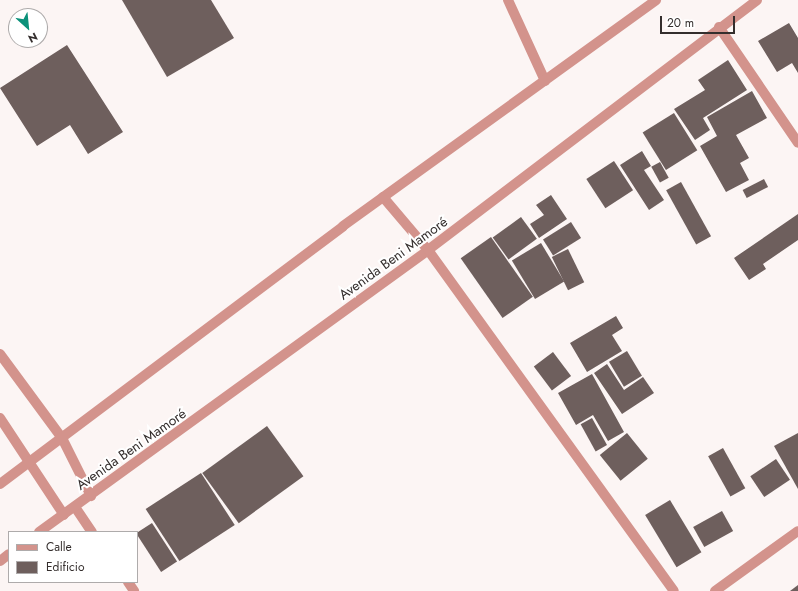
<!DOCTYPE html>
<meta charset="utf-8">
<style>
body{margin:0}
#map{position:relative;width:798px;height:591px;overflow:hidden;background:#fcf5f4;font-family:Jost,sans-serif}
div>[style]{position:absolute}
.building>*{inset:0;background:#6e5f5d;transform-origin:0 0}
.minor>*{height:10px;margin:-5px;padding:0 5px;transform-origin:5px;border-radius:5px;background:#d3938c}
span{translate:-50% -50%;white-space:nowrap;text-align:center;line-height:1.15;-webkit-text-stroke:4px #fff;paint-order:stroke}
.street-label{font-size:14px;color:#342e2d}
.legend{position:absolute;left:8px;top:531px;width:130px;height:52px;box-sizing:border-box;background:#fff;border:1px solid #aeabab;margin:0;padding:5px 7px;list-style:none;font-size:12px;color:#342e2d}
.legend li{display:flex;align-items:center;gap:8px;height:20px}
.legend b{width:20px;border:1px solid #aeabab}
.north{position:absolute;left:8px;top:8px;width:40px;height:40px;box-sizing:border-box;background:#fff;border:1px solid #aeabab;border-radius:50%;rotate:153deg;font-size:11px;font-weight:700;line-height:16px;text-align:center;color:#342e2d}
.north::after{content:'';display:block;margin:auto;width:14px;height:18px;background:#0b917a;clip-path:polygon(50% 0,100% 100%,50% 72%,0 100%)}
.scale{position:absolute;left:660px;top:16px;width:75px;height:18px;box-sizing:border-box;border:2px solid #342e2d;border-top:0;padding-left:5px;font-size:12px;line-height:14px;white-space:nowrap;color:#342e2d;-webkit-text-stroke:3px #fff;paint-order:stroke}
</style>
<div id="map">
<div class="building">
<i style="clip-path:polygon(122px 0,211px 0,234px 38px,167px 77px)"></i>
<i style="clip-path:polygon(789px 23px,798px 38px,798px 73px,792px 63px,777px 72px,758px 41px)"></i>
<i style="clip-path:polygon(67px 45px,123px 132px,88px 154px,70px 125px,37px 146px,0 88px)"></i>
<i style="clip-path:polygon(728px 60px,747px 90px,703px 118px,710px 130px,695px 140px,674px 109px,705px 90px,698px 80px)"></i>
<i style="clip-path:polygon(752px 91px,767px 118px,736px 135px,749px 158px,740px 163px,749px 180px,726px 192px,700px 146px,717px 136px,707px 117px)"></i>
<i style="left:674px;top:113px;width:44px;height:37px;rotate:58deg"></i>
<i style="clip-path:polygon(642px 151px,651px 166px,644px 170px,664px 200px,649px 210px,620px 165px)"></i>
<i style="left:614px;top:161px;width:35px;height:33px;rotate:57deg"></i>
<i style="left:660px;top:162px;width:18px;height:10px;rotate:61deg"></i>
<i style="left:764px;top:179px;width:9px;height:24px;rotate:63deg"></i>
<i style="left:681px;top:182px;width:62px;height:17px;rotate:61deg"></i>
<i style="clip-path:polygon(551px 195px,567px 219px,539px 238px,530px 224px,544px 215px,536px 205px)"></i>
<i style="clip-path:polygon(798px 214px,798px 240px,763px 264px,766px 269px,749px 280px,734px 258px)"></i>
<i style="left:521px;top:217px;width:27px;height:35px;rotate:54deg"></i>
<i style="left:571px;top:222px;width:19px;height:33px;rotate:58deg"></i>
<i style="left:491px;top:237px;width:73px;height:37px;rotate:55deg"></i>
<i style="left:541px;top:243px;width:45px;height:34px;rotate:59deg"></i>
<i style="left:568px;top:249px;width:37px;height:18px;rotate:64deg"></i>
<i style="clip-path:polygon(616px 316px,623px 328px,612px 335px,622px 351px,587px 372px,570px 343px)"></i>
<i style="left:627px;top:351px;width:29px;height:21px;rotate:59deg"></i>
<i style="left:553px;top:352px;width:30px;height:24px;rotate:53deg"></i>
<i style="clip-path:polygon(607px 364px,624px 390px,643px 377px,654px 393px,622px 414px,594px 373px)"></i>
<i style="clip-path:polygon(592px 374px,624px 432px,608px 441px,593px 415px,576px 425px,558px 393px)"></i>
<i style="left:592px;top:418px;width:31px;height:13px;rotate:61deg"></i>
<i style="left:267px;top:426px;width:62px;height:80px;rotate:54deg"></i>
<i style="left:627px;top:433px;width:33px;height:35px;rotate:51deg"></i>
<i style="clip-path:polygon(798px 433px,798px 489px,774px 446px)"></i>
<i style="left:723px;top:448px;width:46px;height:17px;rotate:61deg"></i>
<i style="left:776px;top:459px;width:25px;height:31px;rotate:56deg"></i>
<i style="left:201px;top:473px;width:62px;height:66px;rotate:57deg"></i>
<i style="left:670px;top:500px;width:61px;height:29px;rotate:59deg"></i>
<i style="left:722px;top:511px;width:23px;height:33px;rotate:61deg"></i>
<i style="left:152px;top:523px;width:46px;height:19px;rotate:57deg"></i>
<i style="clip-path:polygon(798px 585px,798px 591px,790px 591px)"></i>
</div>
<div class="minor">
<i style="left:508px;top:0;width:89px;rotate:65.4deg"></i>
<i style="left:719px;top:27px;width:140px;rotate:55.7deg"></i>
<i style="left:383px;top:197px;width:70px;rotate:49.7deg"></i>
<i style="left:428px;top:250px;width:420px;rotate:54.2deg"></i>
<i style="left:0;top:354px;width:104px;rotate:53.6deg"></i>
<i style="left:62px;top:438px;width:65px;rotate:63.4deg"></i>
<i style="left:0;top:418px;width:116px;rotate:56.6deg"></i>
<i style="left:0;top:484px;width:429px;rotate:-36.9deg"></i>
<i style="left:343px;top:226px;width:386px;rotate:-35.8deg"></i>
<i style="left:75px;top:507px;width:30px;rotate:56deg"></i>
<i style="left:39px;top:532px;width:480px;rotate:-35.9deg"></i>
<i style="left:428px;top:250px;width:413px;rotate:-37.2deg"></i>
<i style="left:0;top:561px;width:11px;rotate:-38deg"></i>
<i style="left:128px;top:582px;width:11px;rotate:56deg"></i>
<i style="left:715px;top:591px;width:102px;rotate:-35.9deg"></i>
</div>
<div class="street-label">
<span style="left:393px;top:258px;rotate:-36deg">Avenida Beni Mamoré</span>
<span style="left:131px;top:449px;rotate:-35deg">Avenida Beni Mamoré</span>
</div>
<ul class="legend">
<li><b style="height:5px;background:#d3938c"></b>Calle</li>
<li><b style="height:11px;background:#6e5f5d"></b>Edificio</li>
</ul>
<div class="north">N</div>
<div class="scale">20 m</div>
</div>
